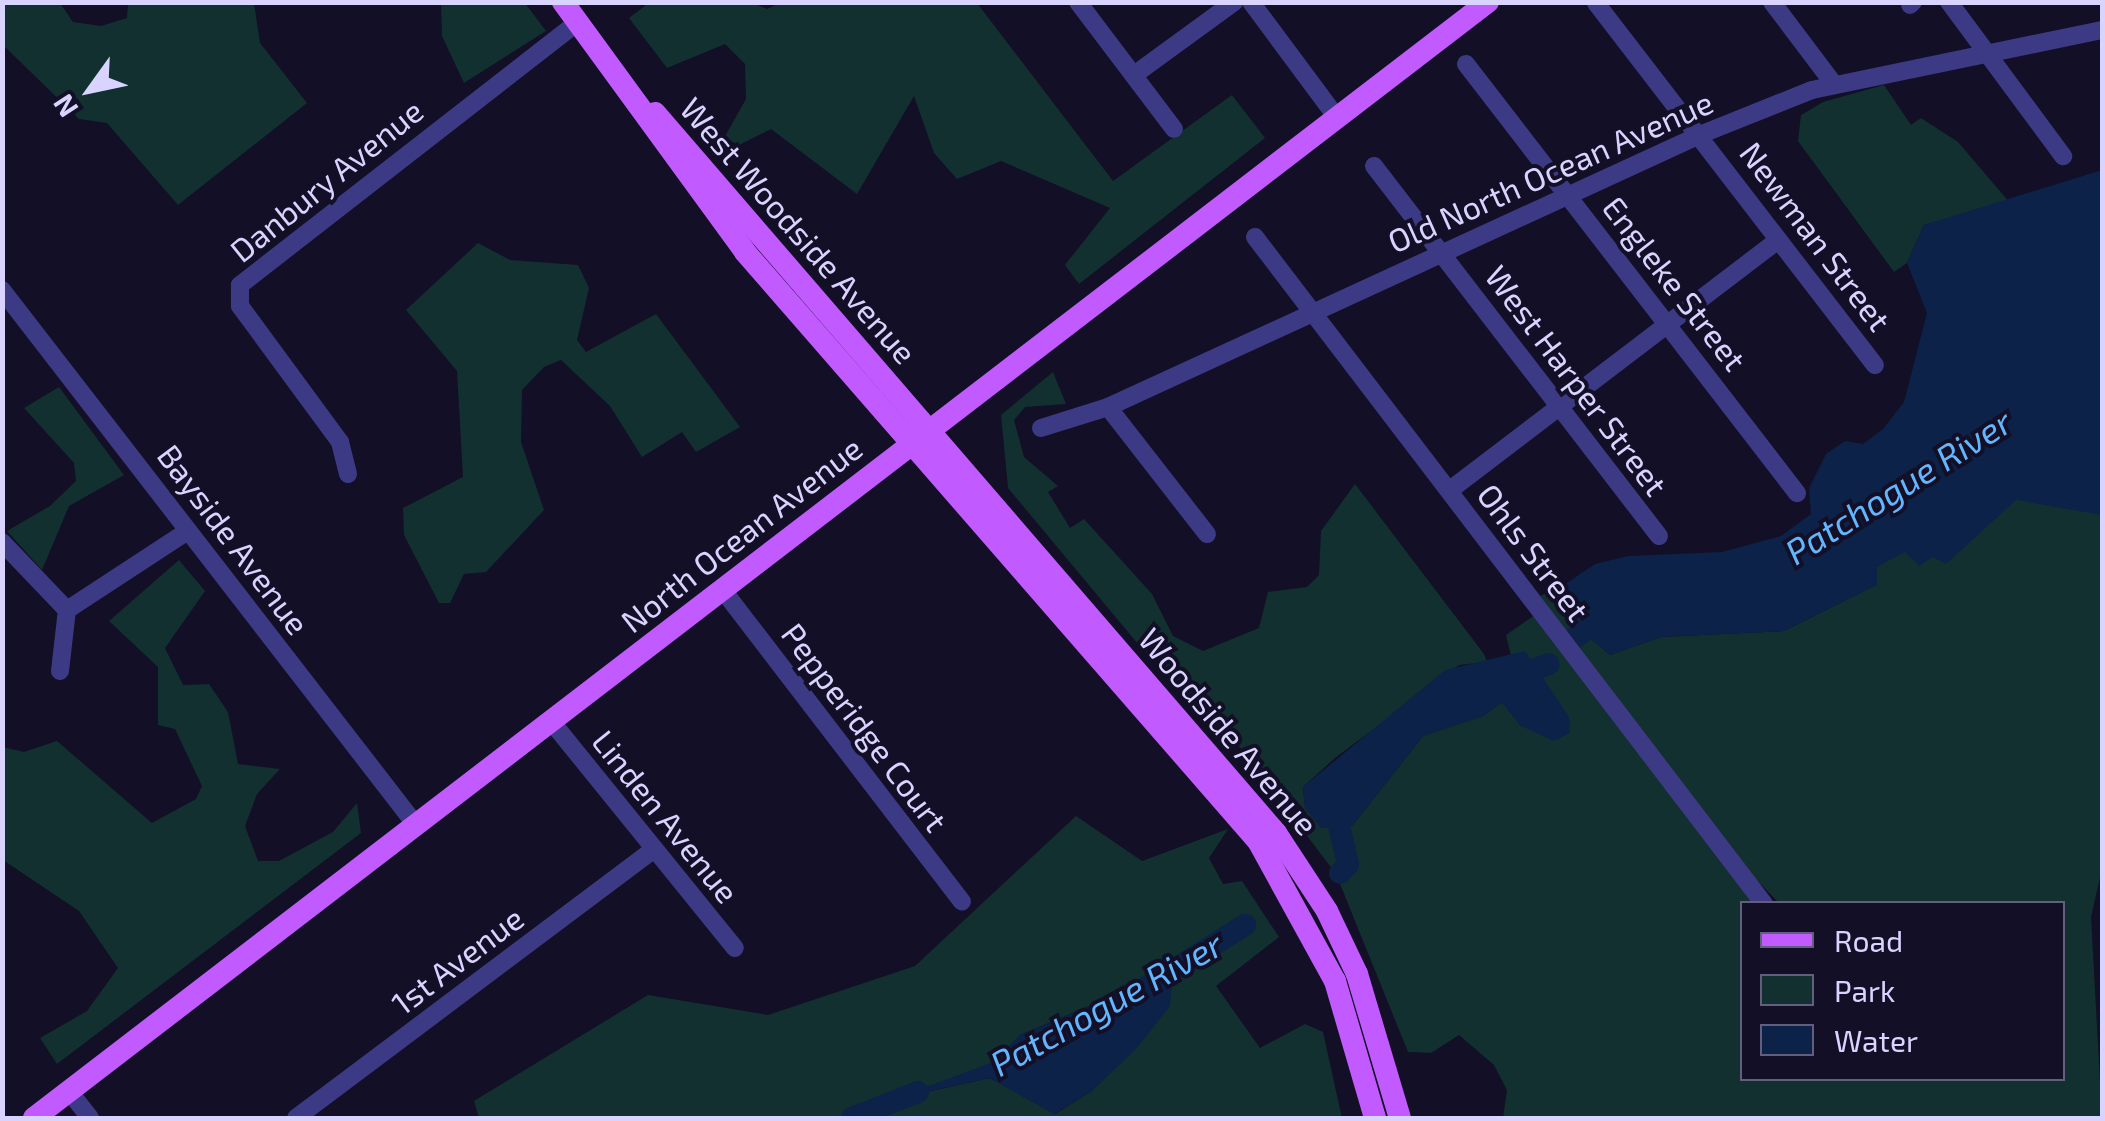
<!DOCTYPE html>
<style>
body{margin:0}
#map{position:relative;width:2105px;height:1121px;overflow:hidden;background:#130f26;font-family:"Exo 2",sans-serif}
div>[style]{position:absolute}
.green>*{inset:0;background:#12302f}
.water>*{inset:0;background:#0c2248}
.river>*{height:22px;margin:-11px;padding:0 11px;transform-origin:11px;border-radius:11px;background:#0c2248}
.minor>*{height:18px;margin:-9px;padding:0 9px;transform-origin:9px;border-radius:9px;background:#3d3a85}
.major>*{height:22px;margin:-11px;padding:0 11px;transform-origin:11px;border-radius:11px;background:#c25bff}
span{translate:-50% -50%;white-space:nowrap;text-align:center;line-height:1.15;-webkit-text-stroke:8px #130f26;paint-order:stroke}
.street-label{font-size:32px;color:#d9d4ff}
.water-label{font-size:35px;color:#62b6ff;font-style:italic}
.frame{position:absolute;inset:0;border:5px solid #d9d4ff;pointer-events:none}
.legend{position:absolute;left:1740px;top:901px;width:325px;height:180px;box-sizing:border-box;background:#130f26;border:2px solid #625e7d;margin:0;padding:12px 18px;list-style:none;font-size:30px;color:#d9d4ff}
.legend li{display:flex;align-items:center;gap:20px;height:50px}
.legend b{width:50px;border:2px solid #625e7d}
.north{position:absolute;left:40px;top:40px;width:100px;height:100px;-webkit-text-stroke:8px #130f26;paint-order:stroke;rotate:237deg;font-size:28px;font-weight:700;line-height:40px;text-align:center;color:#d9d4ff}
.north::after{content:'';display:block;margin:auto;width:35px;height:45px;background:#d9d4ff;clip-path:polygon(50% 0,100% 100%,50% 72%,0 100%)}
</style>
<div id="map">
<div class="green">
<i style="clip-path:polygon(650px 2px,753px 3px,767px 9px,782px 2px,977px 3px,1113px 181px,1232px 95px,1265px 138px,1079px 284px,1065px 265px,1110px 208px,1001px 161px,957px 179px,934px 153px,914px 96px,857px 194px,771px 129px,739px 145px,724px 138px,746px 99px,745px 64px,725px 44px,667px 68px,629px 18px)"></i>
<i style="clip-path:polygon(2px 3px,60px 3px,73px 22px,101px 26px,127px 18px,128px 3px,254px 3px,260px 43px,307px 103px,178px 205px,107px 123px,79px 119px,3px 45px)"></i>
<i style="clip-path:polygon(441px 3px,525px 3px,546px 31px,464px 83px,442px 36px)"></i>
<i style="clip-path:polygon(1884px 85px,1911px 125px,1921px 118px,1958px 142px,2010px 203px,1924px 225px,1907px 263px,1894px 272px,1798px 141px,1801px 115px,1823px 102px)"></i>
<i style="clip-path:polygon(478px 243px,510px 260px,578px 265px,589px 288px,577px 340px,586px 352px,656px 314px,740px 427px,696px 452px,682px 432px,642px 457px,610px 406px,561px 360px,544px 367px,522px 390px,521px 442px,544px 510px,486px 572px,464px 574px,450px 603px,439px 603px,404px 535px,403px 508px,463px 477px,457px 371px,406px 310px)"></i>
<i style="clip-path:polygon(1053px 372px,1066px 404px,1025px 407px,1014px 420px,1024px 457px,1058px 486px,1048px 492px,1070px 528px,1084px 519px,1152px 594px,1173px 636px,1203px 651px,1259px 628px,1268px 592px,1307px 587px,1319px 575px,1321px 531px,1355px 484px,1484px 654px,1487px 662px,1459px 665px,1335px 758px,1303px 787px,1305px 808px,1352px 826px,1423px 736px,1483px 716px,1502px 702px,1521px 726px,1526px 652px,1511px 656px,1506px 635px,1535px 615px,1753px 903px,1742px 904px,1742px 1078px,2062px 1078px,2062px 904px,1779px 903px,1741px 864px,1540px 596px,1564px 585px,1583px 632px,1610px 655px,1661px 637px,1784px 631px,1876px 585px,1876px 567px,2102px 419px,2102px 869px,2091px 917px,2102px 1118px,1503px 1118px,1507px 1090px,1494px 1065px,1459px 1035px,1431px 1053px,1408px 1052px,1336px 874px,1223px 725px,1214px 724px,1138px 644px,1008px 488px,1001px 415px)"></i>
<i style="clip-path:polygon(59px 387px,124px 475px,69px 506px,42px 570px,7px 531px,50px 506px,76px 481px,74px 463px,24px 408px)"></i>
<i style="clip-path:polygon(179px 560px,205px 591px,165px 648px,183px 685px,209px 684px,228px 712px,238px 764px,280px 769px,257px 794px,245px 826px,258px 861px,279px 861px,333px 832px,357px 803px,361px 833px,57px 1064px,40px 1038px,87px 1011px,118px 968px,79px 911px,3px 860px,3px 747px,24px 752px,57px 741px,152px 823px,196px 799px,202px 786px,175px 729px,158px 725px,158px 667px,109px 621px)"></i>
<i style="clip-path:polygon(evenodd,1076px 816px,1142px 861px,1228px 829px,1209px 858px,1223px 884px,1242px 881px,1279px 937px,1216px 986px,1260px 1048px,1305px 1024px,1323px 1032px,1342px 1118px,479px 1118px,474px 1101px,648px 995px,768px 1015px,915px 966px,1076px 816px,1172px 971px,1092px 1091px,1055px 1114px,990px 1078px,900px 1098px,994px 1062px,1020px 1035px,1172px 971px)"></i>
</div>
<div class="water">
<i style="clip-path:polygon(2102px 170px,2102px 515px,2016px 500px,1946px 564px,1933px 557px,1919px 566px,1905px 552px,1877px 567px,1877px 585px,1784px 631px,1661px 637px,1610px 655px,1583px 632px,1564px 585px,1595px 564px,1628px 556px,1722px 552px,1781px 536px,1811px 514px,1809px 488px,1826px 454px,1845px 441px,1863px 444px,1883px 429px,1904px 402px,1927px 313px,1907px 263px,1924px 225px)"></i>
<i style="clip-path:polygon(1525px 651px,1569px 717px,1570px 733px,1554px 741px,1521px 726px,1502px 702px,1483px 716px,1423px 736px,1352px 826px,1321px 828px,1305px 808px,1303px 787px,1445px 670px)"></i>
<i style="clip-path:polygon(1173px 971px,1170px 1006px,1137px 1048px,1092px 1091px,1054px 1114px,990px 1078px,890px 1100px,994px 1062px,1020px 1035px)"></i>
</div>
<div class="river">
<i style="left:1573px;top:639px;width:42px;rotate:-35.2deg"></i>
<i style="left:1511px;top:678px;width:40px;rotate:-20.2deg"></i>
<i style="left:1340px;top:873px;width:12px;rotate:-48deg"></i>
<i style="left:1348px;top:864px;width:57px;rotate:-103.3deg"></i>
<i style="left:1335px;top:809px;width:13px;rotate:-45deg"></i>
<i style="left:1146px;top:987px;width:117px;rotate:-32.1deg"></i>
<i style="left:852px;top:1118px;width:71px;rotate:-21.5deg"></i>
</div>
<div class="minor">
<i style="left:1078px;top:2px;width:159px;rotate:52.9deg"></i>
<i style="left:1251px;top:2px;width:144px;rotate:53.4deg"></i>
<i style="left:1772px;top:2px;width:101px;rotate:53deg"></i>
<i style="left:1949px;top:2px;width:192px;rotate:53.5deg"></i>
<i style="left:1596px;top:3px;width:457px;rotate:52.4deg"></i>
<i style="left:1910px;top:5px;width:4px;rotate:-45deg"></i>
<i style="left:1466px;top:64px;width:542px;rotate:52.35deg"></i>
<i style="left:1134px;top:75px;width:124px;rotate:-36.1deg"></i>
<i style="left:1374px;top:166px;width:467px;rotate:52.4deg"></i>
<i style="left:1255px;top:237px;width:839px;rotate:52.65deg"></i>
<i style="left:2px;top:290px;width:676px;rotate:52.27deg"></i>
<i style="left:1108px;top:407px;width:161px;rotate:52.1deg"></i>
<i style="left:1041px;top:428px;width:70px;rotate:-17.4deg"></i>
<i style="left:1108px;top:407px;width:654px;rotate:-24.68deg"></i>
<i style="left:1702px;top:134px;width:118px;rotate:-21.8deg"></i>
<i style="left:1812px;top:90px;width:296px;rotate:-11.7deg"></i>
<i style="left:348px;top:474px;width:33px;rotate:-104deg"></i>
<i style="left:340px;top:442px;width:169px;rotate:-126.3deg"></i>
<i style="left:240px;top:306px;width:21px;rotate:-90deg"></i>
<i style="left:240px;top:285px;width:428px;rotate:-37.9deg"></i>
<i style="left:1450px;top:490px;width:411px;rotate:-37.3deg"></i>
<i style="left:2px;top:542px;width:94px;rotate:46.3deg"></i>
<i style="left:722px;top:589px;width:394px;rotate:52.5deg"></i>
<i style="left:67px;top:610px;width:142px;rotate:-33.2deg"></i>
<i style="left:60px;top:671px;width:61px;rotate:-83.5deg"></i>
<i style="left:551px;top:721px;width:292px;rotate:51deg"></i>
<i style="left:69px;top:1091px;width:34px;rotate:52deg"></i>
<i style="left:296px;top:1118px;width:446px;rotate:-36.9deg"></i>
</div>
<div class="major">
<i style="left:563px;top:2px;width:309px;rotate:53.9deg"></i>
<i style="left:745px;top:252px;width:781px;rotate:48.95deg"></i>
<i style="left:1258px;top:841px;width:160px;rotate:61.2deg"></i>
<i style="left:1335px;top:981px;width:143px;rotate:73.7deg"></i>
<i style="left:655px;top:113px;width:951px;rotate:49.22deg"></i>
<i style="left:1276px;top:833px;width:93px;rotate:56.8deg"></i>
<i style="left:1327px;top:911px;width:70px;rotate:64.5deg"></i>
<i style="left:1357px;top:974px;width:150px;rotate:73.4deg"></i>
<i style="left:34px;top:1118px;width:1833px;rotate:-37.51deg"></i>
</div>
<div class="street-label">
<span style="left:1550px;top:171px;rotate:-24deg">Old North Ocean Avenue</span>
<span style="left:326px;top:180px;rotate:-39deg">Danbury Avenue</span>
<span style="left:799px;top:230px;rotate:49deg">West Woodside Avenue</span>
<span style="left:1816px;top:236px;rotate:53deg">Newman Street</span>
<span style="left:1675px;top:283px;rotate:52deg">Engleke Street</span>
<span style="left:1577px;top:380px;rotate:53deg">West Harper Street</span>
<span style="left:741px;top:534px;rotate:-38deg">North Ocean Avenue</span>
<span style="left:234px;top:539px;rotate:53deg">Bayside Avenue</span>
<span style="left:1534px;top:552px;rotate:53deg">Ohls Street</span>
<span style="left:865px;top:727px;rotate:53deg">Pepperidge Court</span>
<span style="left:1229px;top:731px;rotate:50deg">Woodside Avenue</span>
<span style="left:666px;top:816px;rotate:51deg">Linden Avenue</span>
<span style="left:457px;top:960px;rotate:-37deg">1st Avenue</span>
</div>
<div class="water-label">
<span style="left:1898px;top:486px;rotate:-32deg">Patchogue River</span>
<span style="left:1106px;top:1003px;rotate:-29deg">Patchogue River</span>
</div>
<div class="frame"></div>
<ul class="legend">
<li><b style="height:12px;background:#c25bff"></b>Road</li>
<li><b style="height:28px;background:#12302f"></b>Park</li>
<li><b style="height:28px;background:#0c2248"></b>Water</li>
</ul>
<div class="north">N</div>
</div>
